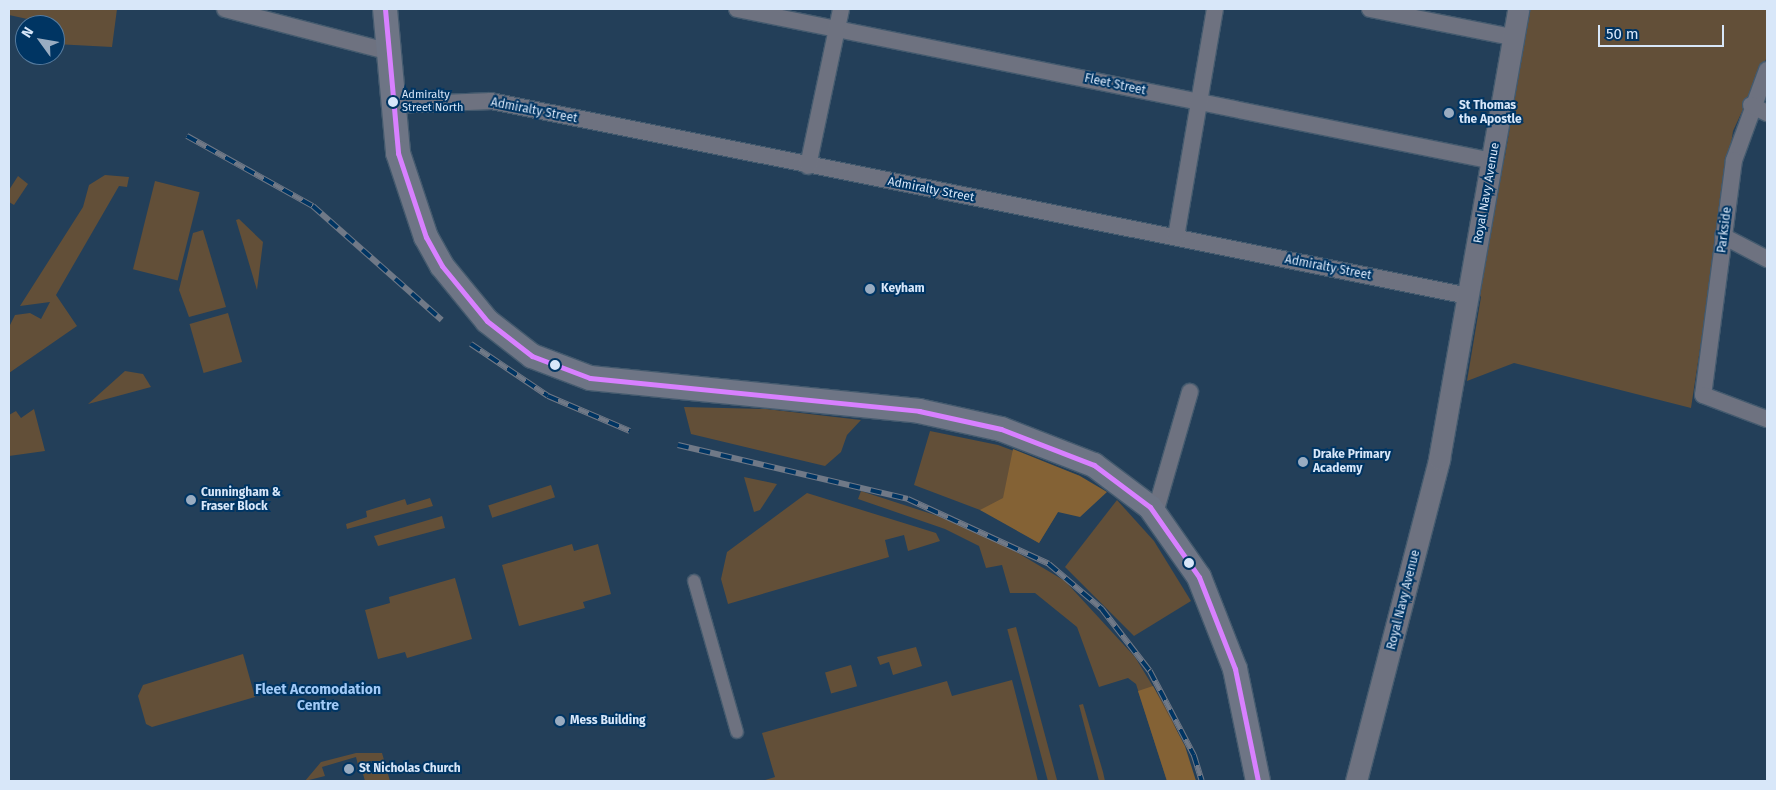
<!DOCTYPE html>
<style>
body{margin:0}
#map{position:relative;width:1776px;height:790px;overflow:hidden;background:#233f59;font-family:"Fira Sans",sans-serif}
div>[style]{position:absolute}
.green>*{inset:0;background:#624f38;transform-origin:0 0}
.forest>*{inset:0;background:#846235}
.roads{filter:drop-shadow(1px 0 #445a6e) drop-shadow(-1px 0 #445a6e) drop-shadow(0 1px #445a6e) drop-shadow(0 -1px #445a6e)}
.pedestrian>*{height:12px;margin:-6px;padding:0 6px;transform-origin:6px;border-radius:6px;background:#6e7280}
.minor>*{height:16px;margin:-8px;padding:0 8px;transform-origin:8px;border-radius:8px;background:#6e7280}
.tertiary>*{height:21px;margin:-10.5px;padding:0 10.5px;transform-origin:10.5px;border-radius:10.5px;background:#6e7280}
.secondary>*{height:24px;margin:-12px;padding:0 12px;transform-origin:12px;border-radius:12px;background:#6e7585}
.rail>*{height:5.5px;margin-top:-2.75px;transform-origin:0;background:repeating-linear-gradient(90deg,#003563 0 11px,#707987 0 22px);box-sizing:border-box;border-block:1px solid #707987}
.bus-1>*{height:5px;margin:-2.5px;padding:0 2.5px;transform-origin:2.5px;border-radius:2.5px;background:#d880ff}
.dots>*{width:14px;height:14px;translate:-50% -50%;box-sizing:border-box;border:2px solid #003563;border-radius:50%}
span{translate:-50% -50%;white-space:nowrap;text-align:center;line-height:1.15;-webkit-text-stroke:4px #003563;paint-order:stroke}
.bus-label{font-size:11px;color:#d8e7f9}
.left{translate:0 -50%;text-align:left}
.street-label{font-size:12px;color:#d8e7f9}
.poi-label{font-size:12px;color:#d8e7f9;font-weight:700}
.neighbourhood-label{font-size:14px;color:#a2caf7;font-weight:700}
.frame{position:absolute;inset:0;border:10px solid #d8e7f9;pointer-events:none}
.north{position:absolute;left:15px;top:15px;width:50px;height:50px;box-sizing:border-box;background:#003563;border:1px solid #567c9f;border-radius:50%;rotate:302deg;font-size:14px;font-weight:700;line-height:20px;text-align:center;color:#d8e7f9}
.north::after{content:'';display:block;margin:auto;width:18px;height:22px;background:#99acc1;clip-path:polygon(50% 0,100% 100%,50% 72%,0 100%)}
.scale{position:absolute;left:1598px;top:25px;width:126px;height:22px;box-sizing:border-box;border:2px solid #d8e7f9;border-top:0;padding-left:6px;font-size:15px;line-height:18px;white-space:nowrap;color:#d8e7f9;-webkit-text-stroke:4px #003563;paint-order:stroke}
</style>
<div id="map">
<div class="green">
<i style="clip-path:polygon(9px 9px,117px 9px,112px 47px,55px 44px,55px 25px,9px 15px)"></i>
<i style="clip-path:polygon(1530px 9px,1767px 9px,1767px 57px,1733px 131px,1691px 408px,1514px 363px,1467px 381px,1481px 297px,1475px 289px,1494px 165px,1503px 164px,1505px 156px)"></i>
<i style="clip-path:polygon(105px 175px,129px 177px,127px 187px,119px 186px,56px 295px,77px 326px,9px 373px,9px 327px,15px 315px,30px 313px,41px 319px,50px 302px,20px 306px,83px 207px,89px 185px)"></i>
<i style="clip-path:polygon(18px 176px,28px 184px,14px 205px,9px 202px,9px 190px)"></i>
<i style="left:155px;top:181px;width:46px;height:91px;rotate:14deg"></i>
<i style="clip-path:polygon(239px 219px,263px 242px,257px 290px,236px 220px)"></i>
<i style="clip-path:polygon(203px 230px,226px 307px,189px 317px,179px 290px,193px 233px)"></i>
<i style="left:228px;top:313px;width:51px;height:40px;rotate:74deg"></i>
<i style="clip-path:polygon(125px 371px,143px 374px,151px 387px,88px 404px)"></i>
<i style="clip-path:polygon(684px 407px,766px 409px,861px 420px,847px 435px,841px 452px,825px 466px,691px 434px)"></i>
<i style="clip-path:polygon(34px 409px,45px 451px,9px 456px,9px 415px,16px 411px,21px 418px)"></i>
<i style="clip-path:polygon(930px 431px,998px 445px,1080px 476px,1039px 543px,988px 513px,914px 485px)"></i>
<i style="clip-path:polygon(744px 477px,777px 484px,760px 510px,754px 512px)"></i>
<i style="left:551px;top:485px;width:13px;height:66px;rotate:72deg"></i>
<i style="clip-path:polygon(861px 491px,941px 517px,1008px 547px,1065px 581px,1135px 657px,1171px 716px,1196px 781px,1167px 781px,1136px 684px,1128px 678px,1099px 687px,1077px 627px,1035px 593px,1010px 593px,1002px 565px,986px 568px,979px 546px,945px 529px,858px 499px)"></i>
<i style="clip-path:polygon(807px 493px,936px 533px,940px 541px,908px 551px,904px 535px,885px 540px,889px 557px,728px 604px,721px 579px,727px 552px)"></i>
<i style="clip-path:polygon(430px 498px,433px 506px,347px 529px,346px 524px,367px 517px,366px 511px,405px 499px,407px 505px)"></i>
<i style="clip-path:polygon(1117px 500px,1154px 541px,1191px 601px,1134px 636px,1065px 567px)"></i>
<i style="clip-path:polygon(442px 516px,445px 528px,378px 546px,374px 536px)"></i>
<i style="clip-path:polygon(572px 544px,574px 551px,598px 544px,611px 594px,583px 602px,585px 608px,519px 626px,502px 565px)"></i>
<i style="clip-path:polygon(455px 578px,472px 639px,407px 658px,405px 652px,378px 659px,365px 610px,390px 603px,389px 597px)"></i>
<i style="left:1016px;top:627px;width:159px;height:9px;rotate:75deg"></i>
<i style="clip-path:polygon(916px 647px,922px 666px,893px 675px,889px 662px,880px 665px,877px 657px)"></i>
<i style="clip-path:polygon(243px 654px,255px 697px,152px 727px,146px 724px,138px 696px,143px 685px)"></i>
<i style="left:851px;top:665px;width:22px;height:27px;rotate:74deg"></i>
<i style="clip-path:polygon(1012px 680px,1038px 781px,762px 781px,775px 777px,762px 733px,947px 681px,952px 696px)"></i>
<i style="clip-path:polygon(1083px 704px,1103px 772px,1105px 781px,1099px 781px,1079px 705px)"></i>
<i style="clip-path:polygon(356px 753px,382px 753px,390px 781px,365px 781px,363px 774px,375px 770px,372px 761px,358px 765px,356px 757px,322px 767px,325px 776px,305px 781px,321px 762px)"></i>
</div>
<div class="forest">
<i style="clip-path:polygon(1013px 449px,1080px 476px,1107px 492px,1080px 517px,1058px 512px,1039px 543px,980px 510px,1003px 498px)"></i>
<i style="clip-path:polygon(1153px 686px,1185px 746px,1196px 781px,1167px 781px,1138px 691px)"></i>
</div>
<div class="roads">
<div class="pedestrian">
<i style="left:694px;top:581px;width:157px;rotate:74.1deg"></i>
</div>
<div class="minor">
<i style="left:225px;top:9px;width:166px;rotate:14.6deg"></i>
<i style="left:737px;top:9px;width:771px;rotate:11.37deg"></i>
<i style="left:1370px;top:9px;width:145px;rotate:11.2deg"></i>
<i style="left:1767px;top:70px;width:96px;rotate:110.1deg"></i>
<i style="left:1734px;top:160px;width:237px;rotate:97.5deg"></i>
<i style="left:1703px;top:395px;width:68px;rotate:20.6deg"></i>
<i style="left:391px;top:105px;width:100px;rotate:-2.3deg"></i>
<i style="left:491px;top:101px;width:997px;rotate:11.28deg"></i>
<i style="left:1751px;top:105px;width:18px;rotate:27deg"></i>
<i style="left:808px;top:166px;width:160px;rotate:-78.1deg"></i>
<i style="left:1723px;top:236px;width:50px;rotate:27.6deg"></i>
<i style="left:1176px;top:237px;width:231px;rotate:-80.3deg"></i>
<i style="left:1155px;top:513px;width:126px;rotate:-73.9deg"></i>
</div>
<div class="tertiary">
<i style="left:1356px;top:781px;width:333px;rotate:-75.5deg"></i>
<i style="left:1439px;top:459px;width:457px;rotate:-80deg"></i>
</div>
<div class="secondary">
<i style="left:385px;top:9px;width:145px;rotate:84.8deg"></i>
<i style="left:398px;top:153px;width:89px;rotate:71.6deg"></i>
<i style="left:426px;top:237px;width:33px;rotate:61deg"></i>
<i style="left:442px;top:266px;width:71px;rotate:50.7deg"></i>
<i style="left:487px;top:321px;width:57px;rotate:37.9deg"></i>
<i style="left:532px;top:356px;width:62px;rotate:20.8deg"></i>
<i style="left:590px;top:378px;width:331px;rotate:5.7deg"></i>
<i style="left:919px;top:411px;width:84px;rotate:12.4deg"></i>
<i style="left:1001px;top:429px;width:100px;rotate:21.2deg"></i>
<i style="left:1094px;top:465px;width:70px;rotate:36.9deg"></i>
<i style="left:1150px;top:507px;width:85px;rotate:55deg"></i>
<i style="left:1199px;top:577px;width:99px;rotate:68.6deg"></i>
<i style="left:1235px;top:669px;width:114px;rotate:78.4deg"></i>
</div>
</div>
<div class="rail">
<i style="left:187px;top:136px;width:144px;rotate:29.1deg"></i>
<i style="left:313px;top:206px;width:172px;rotate:41.5deg"></i>
<i style="left:471px;top:344px;width:93px;rotate:34deg"></i>
<i style="left:548px;top:396px;width:89px;rotate:23.1deg"></i>
<i style="left:678px;top:445px;width:236px;rotate:13.2deg"></i>
<i style="left:908px;top:499px;width:155px;rotate:24.7deg"></i>
<i style="left:1049px;top:564px;width:70px;rotate:40.3deg"></i>
<i style="left:1102px;top:609px;width:78px;rotate:52.3deg"></i>
<i style="left:1150px;top:671px;width:95px;rotate:62.4deg"></i>
<i style="left:1194px;top:755px;width:27px;rotate:73deg"></i>
</div>
<div class="bus-1">
<i style="left:385px;top:9px;width:145px;rotate:84.8deg"></i>
<i style="left:398px;top:153px;width:89px;rotate:71.6deg"></i>
<i style="left:426px;top:237px;width:33px;rotate:61deg"></i>
<i style="left:442px;top:266px;width:71px;rotate:50.7deg"></i>
<i style="left:487px;top:321px;width:57px;rotate:37.9deg"></i>
<i style="left:532px;top:356px;width:62px;rotate:20.8deg"></i>
<i style="left:590px;top:378px;width:331px;rotate:5.7deg"></i>
<i style="left:919px;top:411px;width:84px;rotate:12.4deg"></i>
<i style="left:1001px;top:429px;width:100px;rotate:21.2deg"></i>
<i style="left:1094px;top:465px;width:70px;rotate:36.9deg"></i>
<i style="left:1150px;top:507px;width:85px;rotate:55deg"></i>
<i style="left:1199px;top:577px;width:99px;rotate:68.6deg"></i>
<i style="left:1235px;top:669px;width:114px;rotate:78.4deg"></i>
</div>
<div class="dots">
<i style="left:393px;top:102px;background:#d8e7f9"></i>
<i style="left:1449px;top:113px;background:#99acc1"></i>
<i style="left:870px;top:289px;background:#99acc1"></i>
<i style="left:555px;top:365px;background:#d8e7f9"></i>
<i style="left:1303px;top:462px;background:#99acc1"></i>
<i style="left:191px;top:500px;background:#99acc1"></i>
<i style="left:1189px;top:563px;background:#d8e7f9"></i>
<i style="left:560px;top:721px;background:#99acc1"></i>
<i style="left:349px;top:769px;background:#99acc1"></i>
</div>
<div class="bus-label">
<span class="left" style="left:402px;top:102px">Admiralty<br>Street North</span>
</div>
<div class="street-label">
<span style="left:1115px;top:85px;rotate:12deg">Fleet Street</span>
<span style="left:534px;top:111px;rotate:11deg">Admiralty Street</span>
<span style="left:931px;top:190px;rotate:11deg">Admiralty Street</span>
<span style="left:1487px;top:193px;rotate:-80deg">Royal Navy Avenue</span>
<span style="left:1725px;top:230px;rotate:-83deg">Parkside</span>
<span style="left:1328px;top:268px;rotate:11deg">Admiralty Street</span>
<span style="left:1404px;top:600px;rotate:-76deg">Royal Navy Avenue</span>
</div>
<div class="poi-label">
<span class="left" style="left:1459px;top:113px">St Thomas<br>the Apostle</span>
<span class="left" style="left:881px;top:289px">Keyham</span>
<span class="left" style="left:1313px;top:462px">Drake Primary<br>Academy</span>
<span class="left" style="left:201px;top:500px">Cunningham &amp;<br>Fraser Block</span>
<span class="left" style="left:570px;top:721px">Mess Building</span>
<span class="left" style="left:359px;top:769px">St Nicholas Church</span>
</div>
<div class="neighbourhood-label">
<span style="left:318px;top:698px">Fleet Accomodation<br>Centre</span>
</div>
<div class="frame"></div>
<div class="north">N</div>
<div class="scale">50 m</div>
</div>
